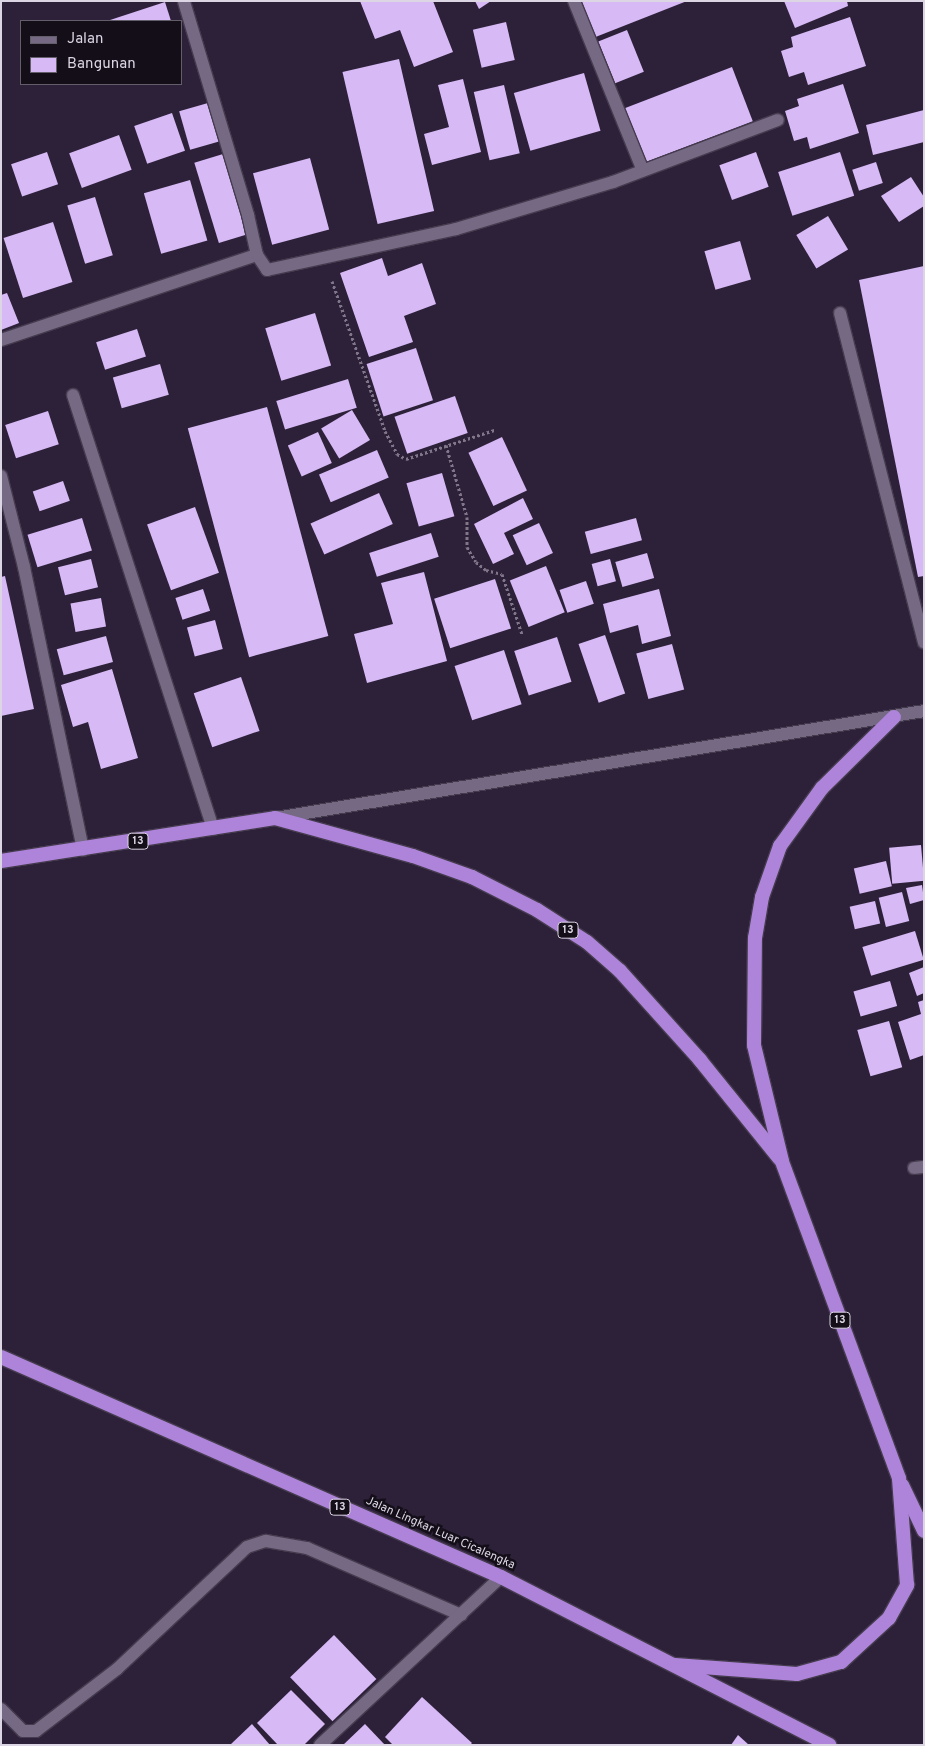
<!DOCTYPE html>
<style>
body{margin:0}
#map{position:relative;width:925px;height:1746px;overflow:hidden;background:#2d2139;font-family:Overpass,sans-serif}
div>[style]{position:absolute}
.building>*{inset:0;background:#d6b9f5;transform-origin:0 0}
.path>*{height:3px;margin-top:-1.5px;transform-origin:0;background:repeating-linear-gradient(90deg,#80768a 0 2.5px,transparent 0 5px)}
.roads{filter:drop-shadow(1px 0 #453b4e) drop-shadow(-1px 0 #453b4e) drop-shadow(0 1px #453b4e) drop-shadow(0 -1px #453b4e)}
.service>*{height:12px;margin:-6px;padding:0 6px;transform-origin:6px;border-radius:6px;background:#756984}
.minor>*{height:12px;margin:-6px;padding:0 6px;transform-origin:6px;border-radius:6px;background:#756984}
.secondary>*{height:12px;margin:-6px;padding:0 6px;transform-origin:6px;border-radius:6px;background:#756984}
.trunk>*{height:14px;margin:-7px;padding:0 7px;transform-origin:7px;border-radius:7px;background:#ae84da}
span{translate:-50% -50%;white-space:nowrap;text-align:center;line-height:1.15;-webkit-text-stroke:5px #130e18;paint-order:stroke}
.shield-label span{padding:1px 4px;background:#130e18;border:1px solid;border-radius:4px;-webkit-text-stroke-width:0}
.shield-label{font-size:11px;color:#dcd5e4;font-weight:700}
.street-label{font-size:12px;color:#dcd5e4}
.frame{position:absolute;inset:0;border:2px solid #dcd5e4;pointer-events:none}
.legend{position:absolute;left:20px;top:20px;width:162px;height:65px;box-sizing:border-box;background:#130e18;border:1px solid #635e6a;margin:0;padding:6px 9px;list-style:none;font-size:15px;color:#dcd5e4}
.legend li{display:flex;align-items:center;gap:10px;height:25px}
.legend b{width:25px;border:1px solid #635e6a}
</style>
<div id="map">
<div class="building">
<i style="clip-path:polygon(360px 1px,433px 1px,453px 52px,414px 67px,400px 30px,375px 39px)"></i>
<i style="clip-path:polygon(475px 1px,491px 1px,479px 9px)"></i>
<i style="clip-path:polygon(579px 1px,687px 1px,593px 38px)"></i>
<i style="clip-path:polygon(784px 1px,847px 1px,848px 6px,795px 28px)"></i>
<i style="clip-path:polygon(165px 2px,171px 21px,107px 21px)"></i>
<i style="clip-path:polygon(850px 17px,866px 66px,808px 85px,804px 72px,789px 77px,781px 51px,793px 47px,791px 37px)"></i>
<i style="left:506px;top:22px;width:39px;height:34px;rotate:77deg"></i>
<i style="left:627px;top:30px;width:45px;height:31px;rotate:68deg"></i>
<i style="left:399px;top:59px;width:156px;height:58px;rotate:77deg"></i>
<i style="left:732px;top:67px;width:58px;height:115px;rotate:69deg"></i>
<i style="left:584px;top:73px;width:60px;height:73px;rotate:74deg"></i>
<i style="clip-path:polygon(463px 79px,481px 152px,432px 165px,424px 134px,449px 127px,438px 85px)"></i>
<i style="clip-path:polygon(843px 84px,859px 133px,810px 149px,807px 137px,794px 141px,785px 111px,799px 106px,797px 99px)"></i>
<i style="left:504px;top:85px;width:70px;height:31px;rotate:77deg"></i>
<i style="left:208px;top:103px;width:40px;height:30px;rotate:74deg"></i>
<i style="clip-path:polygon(924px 110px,924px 142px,873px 155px,866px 125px)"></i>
<i style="left:172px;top:113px;width:40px;height:40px;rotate:71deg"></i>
<i style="left:119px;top:135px;width:37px;height:53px;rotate:70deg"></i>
<i style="left:47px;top:152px;width:34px;height:38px;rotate:71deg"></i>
<i style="left:756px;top:152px;width:37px;height:39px;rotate:70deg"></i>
<i style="left:840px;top:152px;width:46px;height:65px;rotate:72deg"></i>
<i style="left:223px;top:154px;width:84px;height:30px;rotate:73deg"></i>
<i style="left:310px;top:158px;width:74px;height:59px;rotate:75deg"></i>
<i style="left:876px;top:162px;width:22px;height:25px;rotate:72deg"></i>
<i style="clip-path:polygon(911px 177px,924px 197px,924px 206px,899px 222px,881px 196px)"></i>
<i style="left:190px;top:180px;width:63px;height:48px;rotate:74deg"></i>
<i style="left:95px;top:197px;width:61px;height:29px;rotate:73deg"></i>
<i style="left:828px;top:216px;width:39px;height:37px;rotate:59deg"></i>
<i style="left:53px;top:222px;width:63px;height:52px;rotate:72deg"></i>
<i style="left:740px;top:241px;width:40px;height:37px;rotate:74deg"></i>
<i style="clip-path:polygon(382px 258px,388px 276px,422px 263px,436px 304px,404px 316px,413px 342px,369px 357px,340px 273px)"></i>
<i style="clip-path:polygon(924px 266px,924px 576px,918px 577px,859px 280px)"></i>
<i style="clip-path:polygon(7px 293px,19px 323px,1px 330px,1px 295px)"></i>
<i style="left:315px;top:313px;width:55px;height:52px;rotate:73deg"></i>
<i style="left:137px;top:329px;width:29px;height:43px;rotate:72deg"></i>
<i style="left:416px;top:348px;width:55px;height:52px;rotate:72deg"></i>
<i style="left:160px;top:364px;width:32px;height:49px;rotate:74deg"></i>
<i style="left:348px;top:379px;width:30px;height:75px;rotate:73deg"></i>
<i style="left:455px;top:396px;width:39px;height:64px;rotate:71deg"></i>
<i style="left:267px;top:407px;width:237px;height:82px;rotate:75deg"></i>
<i style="left:352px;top:410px;width:35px;height:36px;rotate:59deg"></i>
<i style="left:48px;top:411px;width:35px;height:45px;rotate:72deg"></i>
<i style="left:318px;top:432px;width:34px;height:33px;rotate:66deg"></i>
<i style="left:502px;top:437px;width:59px;height:37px;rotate:65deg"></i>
<i style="left:377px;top:450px;width:30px;height:63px;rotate:67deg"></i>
<i style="left:442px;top:473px;width:45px;height:37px;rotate:74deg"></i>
<i style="left:63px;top:481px;width:21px;height:32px;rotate:71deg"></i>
<i style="left:379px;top:493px;width:34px;height:75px;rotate:66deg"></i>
<i style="clip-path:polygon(523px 498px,533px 519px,504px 533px,514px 554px,493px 564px,474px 524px)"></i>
<i style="left:195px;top:507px;width:70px;height:51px;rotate:70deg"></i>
<i style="left:82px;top:518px;width:34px;height:57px;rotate:73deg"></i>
<i style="left:636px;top:518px;width:23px;height:53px;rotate:75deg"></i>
<i style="left:539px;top:523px;width:33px;height:29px;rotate:65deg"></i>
<i style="left:431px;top:533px;width:25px;height:65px;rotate:72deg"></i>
<i style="left:647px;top:553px;width:26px;height:33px;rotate:74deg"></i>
<i style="left:91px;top:559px;width:29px;height:34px;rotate:76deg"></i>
<i style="left:610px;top:559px;width:23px;height:19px;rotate:75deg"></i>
<i style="left:546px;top:566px;width:50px;height:39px;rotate:68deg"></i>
<i style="clip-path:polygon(424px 572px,447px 661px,367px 683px,354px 634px,393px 624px,381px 583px)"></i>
<i style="clip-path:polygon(5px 576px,34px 709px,1px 716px,1px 577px)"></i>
<i style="left:495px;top:579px;width:52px;height:64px;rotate:72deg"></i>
<i style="left:586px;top:581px;width:24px;height:28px;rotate:71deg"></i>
<i style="left:203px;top:589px;width:23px;height:29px;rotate:72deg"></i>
<i style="clip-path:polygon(659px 589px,671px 636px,642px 644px,638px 625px,610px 633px,603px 604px)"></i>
<i style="left:101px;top:598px;width:29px;height:31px;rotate:80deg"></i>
<i style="left:215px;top:620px;width:30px;height:29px;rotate:75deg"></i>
<i style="left:605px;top:635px;width:62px;height:28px;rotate:71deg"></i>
<i style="left:106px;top:636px;width:27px;height:51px;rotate:75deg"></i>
<i style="left:557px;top:637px;width:47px;height:45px;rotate:72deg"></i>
<i style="left:672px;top:644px;width:47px;height:37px;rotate:75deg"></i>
<i style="left:504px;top:650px;width:57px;height:52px;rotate:72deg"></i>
<i style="clip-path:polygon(112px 669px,138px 758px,101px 769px,88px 722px,73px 727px,61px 685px)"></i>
<i style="left:241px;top:677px;width:57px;height:50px;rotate:71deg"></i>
<i style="left:921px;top:845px;width:36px;height:32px;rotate:85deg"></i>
<i style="left:886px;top:861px;width:26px;height:33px;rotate:77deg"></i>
<i style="clip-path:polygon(922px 885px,924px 900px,910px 904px,906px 888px)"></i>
<i style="left:902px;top:892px;width:30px;height:24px;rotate:76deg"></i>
<i style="left:875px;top:901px;width:23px;height:26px;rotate:77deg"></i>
<i style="left:915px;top:931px;width:30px;height:55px;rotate:73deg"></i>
<i style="clip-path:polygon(924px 967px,924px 993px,917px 996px,909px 973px)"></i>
<i style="left:890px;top:981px;width:26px;height:38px;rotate:74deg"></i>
<i style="clip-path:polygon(924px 1000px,924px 1055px,910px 1060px,898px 1022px,921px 1014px,918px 1002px)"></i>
<i style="left:889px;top:1021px;width:48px;height:33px;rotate:74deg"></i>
<i style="left:334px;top:1635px;width:61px;height:61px;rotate:46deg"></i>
<i style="clip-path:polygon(291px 1690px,325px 1724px,304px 1745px,278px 1745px,257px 1723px)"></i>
<i style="clip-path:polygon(422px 1697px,472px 1743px,470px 1745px,393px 1745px,385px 1737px)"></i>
<i style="clip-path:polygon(252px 1724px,270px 1745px,230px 1745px)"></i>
<i style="clip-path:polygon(365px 1724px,385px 1745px,343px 1745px)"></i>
<i style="clip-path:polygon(738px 1735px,749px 1745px,731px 1745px)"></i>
</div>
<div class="path">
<i style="left:332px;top:281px;width:159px;rotate:70.5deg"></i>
<i style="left:385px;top:431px;width:26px;rotate:62deg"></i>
<i style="left:397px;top:454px;width:10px;rotate:29deg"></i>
<i style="left:406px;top:459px;width:93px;rotate:-18.2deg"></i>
<i style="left:446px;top:445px;width:75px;rotate:73.7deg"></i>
<i style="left:467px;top:517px;width:30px;rotate:90deg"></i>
<i style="left:467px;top:547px;width:17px;rotate:59deg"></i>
<i style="left:476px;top:562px;width:13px;rotate:39deg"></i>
<i style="left:486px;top:570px;width:16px;rotate:14deg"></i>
<i style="left:502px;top:574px;width:63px;rotate:71.6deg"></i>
</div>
<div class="roads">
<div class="service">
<i style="left:840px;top:313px;width:340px;rotate:75.7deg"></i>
</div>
<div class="minor">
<i style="left:574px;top:1px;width:183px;rotate:67.9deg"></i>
<i style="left:257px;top:255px;width:18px;rotate:56deg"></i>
<i style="left:267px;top:270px;width:193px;rotate:-12.2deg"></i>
<i style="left:456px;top:229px;width:164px;rotate:-16.7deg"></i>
<i style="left:613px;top:182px;width:176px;rotate:-20.6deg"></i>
<i style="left:1px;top:340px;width:270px;rotate:-18.4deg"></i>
<i style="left:257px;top:255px;width:41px;rotate:-102.7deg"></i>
<i style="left:248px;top:215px;width:223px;rotate:-106.7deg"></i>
<i style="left:73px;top:395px;width:456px;rotate:72.1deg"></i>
<i style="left:1px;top:476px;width:94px;rotate:75.8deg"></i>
<i style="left:24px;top:567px;width:289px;rotate:78.2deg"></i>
<i style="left:914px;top:1168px;width:10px;rotate:-6deg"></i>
<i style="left:1px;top:1709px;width:31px;rotate:45deg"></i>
<i style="left:23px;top:1731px;width:13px"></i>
<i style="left:36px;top:1731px;width:102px;rotate:-37.4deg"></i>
<i style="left:117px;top:1669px;width:178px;rotate:-43.2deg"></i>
<i style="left:247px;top:1547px;width:20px;rotate:-18deg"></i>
<i style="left:266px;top:1541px;width:42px;rotate:9.7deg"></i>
<i style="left:307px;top:1548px;width:168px;rotate:23.5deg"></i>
<i style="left:320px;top:1745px;width:247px;rotate:-42.9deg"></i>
</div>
<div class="secondary">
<i style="left:275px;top:818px;width:658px;rotate:-9.36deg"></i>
</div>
<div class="trunk">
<i style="left:1px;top:861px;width:277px;rotate:-8.9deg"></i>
<i style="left:275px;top:818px;width:143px;rotate:15.4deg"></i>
<i style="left:413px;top:856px;width:63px;rotate:19.6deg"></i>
<i style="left:472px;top:877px;width:73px;rotate:26.9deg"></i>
<i style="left:537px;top:910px;width:59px;rotate:32.6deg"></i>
<i style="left:587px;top:942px;width:44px;rotate:41.3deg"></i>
<i style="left:620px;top:971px;width:120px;rotate:48deg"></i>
<i style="left:700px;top:1060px;width:126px;rotate:51.1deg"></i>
<i style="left:1px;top:1357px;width:546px;rotate:23.75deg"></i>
<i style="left:501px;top:1577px;width:369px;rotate:27.1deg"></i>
<i style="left:902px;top:1485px;width:51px;rotate:64.4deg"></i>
<i style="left:675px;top:1665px;width:122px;rotate:4.2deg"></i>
<i style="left:797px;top:1674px;width:46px;rotate:-15.3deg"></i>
<i style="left:841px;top:1662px;width:65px;rotate:-42.5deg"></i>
<i style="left:889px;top:1618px;width:38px;rotate:-61deg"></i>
<i style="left:907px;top:1585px;width:107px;rotate:-94.3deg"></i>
<i style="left:899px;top:1478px;width:338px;rotate:-110.3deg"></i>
<i style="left:782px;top:1161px;width:119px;rotate:-103.6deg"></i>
<i style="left:754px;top:1045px;width:107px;rotate:-89.5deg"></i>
<i style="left:755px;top:938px;width:42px;rotate:-80.3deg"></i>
<i style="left:762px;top:897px;width:54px;rotate:-70.6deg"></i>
<i style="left:780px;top:846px;width:72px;rotate:-54.1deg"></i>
<i style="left:822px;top:788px;width:101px;rotate:-44.6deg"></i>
</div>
</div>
<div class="shield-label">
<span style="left:138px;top:841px">13</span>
<span style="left:568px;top:930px">13</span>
<span style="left:840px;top:1320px">13</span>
<span style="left:340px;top:1507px">13</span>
</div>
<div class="street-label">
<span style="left:440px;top:1534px;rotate:24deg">Jalan Lingkar Luar Cicalengka</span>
</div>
<div class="frame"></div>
<ul class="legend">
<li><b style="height:6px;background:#756984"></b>Jalan</li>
<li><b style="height:14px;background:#d6b9f5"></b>Bangunan</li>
</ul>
</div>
